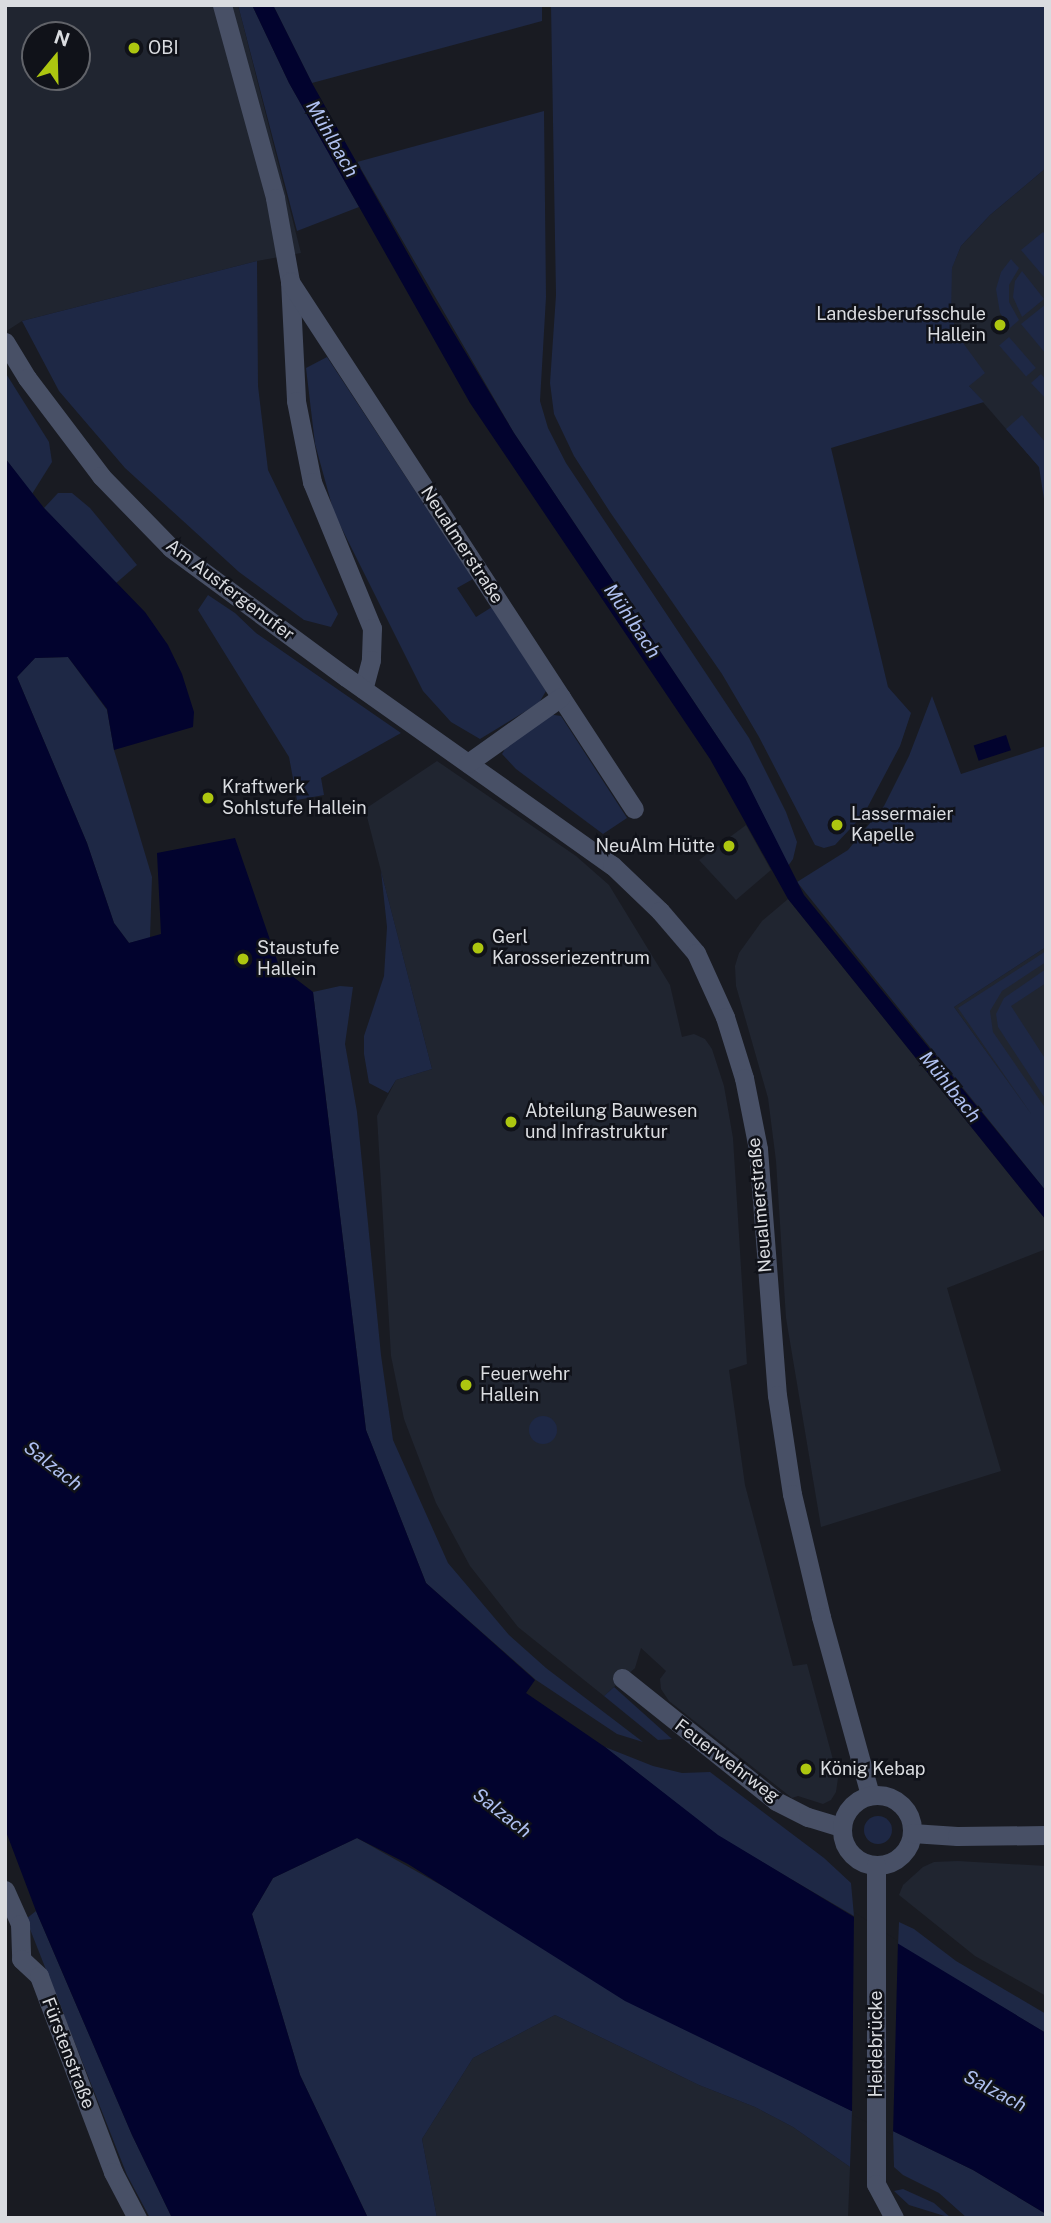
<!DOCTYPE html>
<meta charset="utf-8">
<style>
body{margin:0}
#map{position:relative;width:1051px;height:2223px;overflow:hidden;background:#191b22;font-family:"Public Sans",sans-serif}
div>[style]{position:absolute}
.built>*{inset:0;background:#202530}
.green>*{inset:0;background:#1e2845;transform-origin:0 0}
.round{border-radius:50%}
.water>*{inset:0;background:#02032e;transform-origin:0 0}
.pier>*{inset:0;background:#191b22}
.minor>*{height:19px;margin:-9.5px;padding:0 9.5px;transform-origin:9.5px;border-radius:9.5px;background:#485066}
.minor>.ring{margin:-9.5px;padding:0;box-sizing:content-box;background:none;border:19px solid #485066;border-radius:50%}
.dots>*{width:19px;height:19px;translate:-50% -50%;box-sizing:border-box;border:4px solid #101219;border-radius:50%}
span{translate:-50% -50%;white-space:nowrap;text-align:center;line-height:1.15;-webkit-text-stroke:5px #101219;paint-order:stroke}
.poi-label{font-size:18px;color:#dadce0}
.left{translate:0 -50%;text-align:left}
.right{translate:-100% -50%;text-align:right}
.street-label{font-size:18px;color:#dadce0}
.water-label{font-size:19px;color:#b0c1f1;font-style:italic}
.frame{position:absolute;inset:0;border:7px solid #dadce0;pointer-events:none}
.north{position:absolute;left:21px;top:21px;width:70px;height:70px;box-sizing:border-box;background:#101219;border:2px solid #616369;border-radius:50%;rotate:19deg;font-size:19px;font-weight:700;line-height:28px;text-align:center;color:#dadce0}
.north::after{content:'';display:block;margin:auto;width:24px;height:32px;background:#adc610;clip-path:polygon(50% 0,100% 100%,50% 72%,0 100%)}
</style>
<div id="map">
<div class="built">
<i style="clip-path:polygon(evenodd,5px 5px,238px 5px,301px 253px,257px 261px,22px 321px,5px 332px,5px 5px,35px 35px,77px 35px,77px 77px,35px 77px,35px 35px)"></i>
<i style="clip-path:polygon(1046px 168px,1046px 475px,969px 386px,951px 314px,950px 287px,952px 267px,961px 246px,990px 215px)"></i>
<i style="clip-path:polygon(437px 761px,576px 856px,609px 885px,670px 985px,682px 1037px,694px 1034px,705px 1039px,712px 1049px,724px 1086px,733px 1138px,747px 1364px,729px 1370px,745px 1485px,793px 1666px,807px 1664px,838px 1778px,836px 1792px,831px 1800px,823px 1804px,798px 1796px,792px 1798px,669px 1701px,661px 1689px,660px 1679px,666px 1671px,641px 1648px,635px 1668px,604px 1696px,518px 1627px,470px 1566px,436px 1503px,404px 1419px,391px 1356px,377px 1116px,396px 1080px,432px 1069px,365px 809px)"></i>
<i style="clip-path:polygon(746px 825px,771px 870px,736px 900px,699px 860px)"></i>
<i style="clip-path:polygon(788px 899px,1046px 1220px,1046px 1249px,947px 1288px,1001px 1471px,821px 1527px,786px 1318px,776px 1161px,768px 1098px,736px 986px,735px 966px,739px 953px,762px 921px)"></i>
<i style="clip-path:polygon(1046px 947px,1046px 1135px,954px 1007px)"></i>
<i style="clip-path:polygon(958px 1861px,1046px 1866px,1046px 1996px,975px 1956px,899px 1895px,903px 1885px,923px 1867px,934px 1862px)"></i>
<i style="clip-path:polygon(555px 2015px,699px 2085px,755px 2107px,793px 2127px,850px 2167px,848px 2217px,437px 2218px,422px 2139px,473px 2058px)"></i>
</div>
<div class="green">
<i style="clip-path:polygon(238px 5px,252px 5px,289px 83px,359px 207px,297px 231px)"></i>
<i style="clip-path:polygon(273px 5px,542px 5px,542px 21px,312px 83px)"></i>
<i style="clip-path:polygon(551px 5px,1046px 5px,1046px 168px,990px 215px,961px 246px,952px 268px,951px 314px,958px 336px,985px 373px,969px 386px,984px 402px,831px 448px,888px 687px,911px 713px,900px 746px,864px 814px,835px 845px,824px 848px,815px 845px,759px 737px,722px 674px,610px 512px,574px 456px,554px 414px,550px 383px,556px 295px)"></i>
<i style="clip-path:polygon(544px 111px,546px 297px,540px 401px,548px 428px,566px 463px,749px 738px,786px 812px,797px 842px,793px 859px,788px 866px,745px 778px,514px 433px,357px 162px)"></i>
<i style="clip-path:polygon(1043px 232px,1046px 235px,1044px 277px,1021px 250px)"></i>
<i style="clip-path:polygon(1011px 259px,1019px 268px,1009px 285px,1009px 302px,1019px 320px,1010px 328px,1000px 313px,996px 289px,1001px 272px)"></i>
<i style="clip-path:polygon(257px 261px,258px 386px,268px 470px,338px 614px,331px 627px,304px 620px,239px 572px,125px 468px,59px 391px,22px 321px)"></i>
<i style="clip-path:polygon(1022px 271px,1044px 299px,1022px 317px,1013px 297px,1015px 281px)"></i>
<i style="clip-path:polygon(1046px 304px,1046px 354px,1021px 324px)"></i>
<i style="left:1009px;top:337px;width:41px;height:13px;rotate:49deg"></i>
<i style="clip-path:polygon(327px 357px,473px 579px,457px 588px,476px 617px,492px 607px,546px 691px,539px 703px,480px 739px,451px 722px,423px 691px,334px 513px,315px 444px,306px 368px)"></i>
<i style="clip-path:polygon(5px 372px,49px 442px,52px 462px,32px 494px,5px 458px)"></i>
<i style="clip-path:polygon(1041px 374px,1046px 380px,1046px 399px,1031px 383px)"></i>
<i style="clip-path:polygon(1022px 415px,1046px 443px,1046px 512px,1039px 467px,1006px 429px)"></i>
<i style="clip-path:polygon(58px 493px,72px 493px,90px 508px,137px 565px,115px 584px,44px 508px)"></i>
<i style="clip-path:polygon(208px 595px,235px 613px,256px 633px,401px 733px,321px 778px,324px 795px,297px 800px,289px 757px,198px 610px)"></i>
<i style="clip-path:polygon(68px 657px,107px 710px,114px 750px,152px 877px,150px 938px,129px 943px,114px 923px,87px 843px,17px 677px,35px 658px)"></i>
<i style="clip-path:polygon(932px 696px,961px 774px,1046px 746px,1046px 947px,954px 1007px,1032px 1115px,958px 1008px,1046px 951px,1046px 962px,1002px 991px,990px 1011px,993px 1032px,1046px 1109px,1046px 1191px,797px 882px,848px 850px,884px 806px,909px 756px)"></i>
<i style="clip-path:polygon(548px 714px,561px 716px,627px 818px,603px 834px,516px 769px,502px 754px,509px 742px)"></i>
<i style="clip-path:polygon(381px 871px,432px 1069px,396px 1080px,388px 1093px,369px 1083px,364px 1054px,364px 1036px,384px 976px,387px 927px)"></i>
<i style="clip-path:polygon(1046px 969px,1046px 983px,1011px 1006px,1046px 1060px,1046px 1100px,998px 1027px,996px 1014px,1004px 998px)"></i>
<i style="clip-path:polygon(340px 986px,353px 987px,345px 1044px,357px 1112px,381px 1355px,393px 1440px,448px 1563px,509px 1635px,546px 1668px,643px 1742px,617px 1734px,536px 1680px,426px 1583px,366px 1430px,313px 992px)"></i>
<i class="round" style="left:529px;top:1416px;width:28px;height:28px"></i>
<i style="clip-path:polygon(614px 1687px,672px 1739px,658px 1740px,604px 1696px)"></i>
<i style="clip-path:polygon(605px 1747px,653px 1766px,682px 1773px,710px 1772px,824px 1858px,851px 1883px,854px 1916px,718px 1836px)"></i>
<i class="round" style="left:864px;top:1816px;width:28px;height:28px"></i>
<i style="clip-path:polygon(357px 1838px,787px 2079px,852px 2111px,850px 2167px,793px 2127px,755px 2107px,699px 2085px,555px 2015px,473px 2058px,422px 2139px,437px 2218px,368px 2218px,300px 2075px,252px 1914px,273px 1878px)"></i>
<i style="clip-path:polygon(36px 1911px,132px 2135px,172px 2218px,150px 2218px,127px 2175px,26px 1919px)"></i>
<i style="clip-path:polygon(899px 1922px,914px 1929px,956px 1961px,1046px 2014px,1046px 2033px,898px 1945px)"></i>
<i style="clip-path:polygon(893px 2131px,973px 2170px,1046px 2214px,1046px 2218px,967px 2218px,939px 2193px,903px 2175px,894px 2167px)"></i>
<i style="clip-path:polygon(903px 2189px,934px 2203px,951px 2218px,909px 2205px,894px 2191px)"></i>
</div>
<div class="water">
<i style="clip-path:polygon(252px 5px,273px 5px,312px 83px,434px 300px,514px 433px,745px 778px,804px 895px,1046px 1191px,1046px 1220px,788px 899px,710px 759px,470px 403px,289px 83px)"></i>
<i style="clip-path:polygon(5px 458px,44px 508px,145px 612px,168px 645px,182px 674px,194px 712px,193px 727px,114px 750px,107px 709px,68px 657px,35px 658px,17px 677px,87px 843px,114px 923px,129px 943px,161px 934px,157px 853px,235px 838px,279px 966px,313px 992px,366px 1430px,426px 1583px,535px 1680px,526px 1693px,605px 1747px,718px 1835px,1046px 2033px,1046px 2214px,973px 2170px,625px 2001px,408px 1864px,357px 1838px,273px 1878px,252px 1914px,300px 2075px,368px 2218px,172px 2218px,132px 2135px,36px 1911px,5px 1829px)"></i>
<i style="left:1006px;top:735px;width:16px;height:34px;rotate:72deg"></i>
</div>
<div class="pier">
<i style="clip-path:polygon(854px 1912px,898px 1941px,893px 2135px,852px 2115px)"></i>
</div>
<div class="minor">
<i style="left:222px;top:5px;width:200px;rotate:74.6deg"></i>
<i style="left:275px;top:198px;width:84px;rotate:79.8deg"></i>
<i style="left:290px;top:281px;width:120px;rotate:87.1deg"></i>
<i style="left:296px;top:401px;width:83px;rotate:78.8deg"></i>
<i style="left:312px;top:482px;width:158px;rotate:67.7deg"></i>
<i style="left:372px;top:628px;width:32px;rotate:92deg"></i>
<i style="left:371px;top:660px;width:30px;rotate:105deg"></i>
<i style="left:290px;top:282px;width:629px;rotate:56.87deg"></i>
<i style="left:5px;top:342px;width:42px;rotate:58.6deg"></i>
<i style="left:27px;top:378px;width:123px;rotate:52.9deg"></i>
<i style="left:101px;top:476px;width:100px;rotate:45.8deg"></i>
<i style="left:171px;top:548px;width:217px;rotate:36.4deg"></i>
<i style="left:346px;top:677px;width:326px;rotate:35.3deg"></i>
<i style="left:612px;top:865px;width:66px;rotate:43.8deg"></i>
<i style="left:660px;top:911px;width:55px;rotate:49.4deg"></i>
<i style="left:696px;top:953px;width:70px;rotate:65.6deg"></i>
<i style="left:725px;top:1017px;width:64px;rotate:72.7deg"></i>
<i style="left:744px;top:1078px;width:72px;rotate:78.8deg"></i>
<i style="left:758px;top:1149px;width:247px;rotate:85.6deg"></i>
<i style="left:777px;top:1395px;width:100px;rotate:81.4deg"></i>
<i style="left:792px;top:1494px;width:126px;rotate:76.7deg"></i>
<i style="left:821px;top:1617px;width:185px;rotate:74.6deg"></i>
<i style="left:468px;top:763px;width:114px;rotate:-35.4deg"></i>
<i style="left:622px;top:1678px;width:197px;rotate:38.6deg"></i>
<i style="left:776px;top:1801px;width:36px;rotate:27deg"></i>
<i style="left:808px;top:1817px;width:34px;rotate:17deg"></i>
<i class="ring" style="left:842px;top:1795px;width:51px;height:51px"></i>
<i style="left:912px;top:1833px;width:45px;rotate:3.8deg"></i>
<i style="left:957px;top:1836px;width:89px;rotate:-0.6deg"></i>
<i style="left:876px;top:1865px;width:319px;rotate:90deg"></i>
<i style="left:876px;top:2184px;width:38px;rotate:62deg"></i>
<i style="left:5px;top:1890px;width:37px;rotate:66deg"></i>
<i style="left:20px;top:1924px;width:35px;rotate:88deg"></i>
<i style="left:21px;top:1959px;width:25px;rotate:43deg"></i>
<i style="left:39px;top:1976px;width:210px;rotate:69.3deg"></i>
<i style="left:113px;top:2172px;width:52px;rotate:62.4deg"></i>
</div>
<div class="dots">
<i style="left:134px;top:48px;background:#adc610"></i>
<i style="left:1000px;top:325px;background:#adc610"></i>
<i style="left:208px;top:798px;background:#adc610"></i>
<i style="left:837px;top:825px;background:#adc610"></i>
<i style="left:729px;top:846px;background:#adc610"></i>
<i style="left:478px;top:948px;background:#adc610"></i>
<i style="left:243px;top:959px;background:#adc610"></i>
<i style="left:511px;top:1122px;background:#adc610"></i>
<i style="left:466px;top:1385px;background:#adc610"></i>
<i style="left:806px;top:1769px;background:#adc610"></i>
</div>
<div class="poi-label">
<span class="left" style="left:148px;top:48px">OBI</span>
<span class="right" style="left:986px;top:325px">Landesberufsschule<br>Hallein</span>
<span class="left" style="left:222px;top:798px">Kraftwerk<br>Sohlstufe Hallein</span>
<span class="left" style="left:851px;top:825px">Lassermaier<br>Kapelle</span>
<span class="right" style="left:715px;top:846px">NeuAlm Hütte</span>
<span class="left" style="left:492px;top:948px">Gerl<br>Karosseriezentrum</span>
<span class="left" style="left:257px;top:959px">Staustufe<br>Hallein</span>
<span class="left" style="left:525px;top:1122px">Abteilung Bauwesen<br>und Infrastruktur</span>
<span class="left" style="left:480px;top:1385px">Feuerwehr<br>Hallein</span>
<span class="left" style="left:820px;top:1769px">König Kebap</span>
</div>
<div class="street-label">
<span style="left:462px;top:545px;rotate:57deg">Neualmerstraße</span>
<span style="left:230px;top:590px;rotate:37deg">Am Ausfergenufer</span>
<span style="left:760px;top:1205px;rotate:-95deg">Neualmerstraße</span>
<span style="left:727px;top:1761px;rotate:37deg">Feuerwehrweg</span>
<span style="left:876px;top:2044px;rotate:-90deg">Heidebrücke</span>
<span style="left:68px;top:2053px;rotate:69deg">Fürstenstraße</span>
</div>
<div class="water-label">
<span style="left:332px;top:139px;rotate:60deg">Mühlbach</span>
<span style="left:632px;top:621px;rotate:56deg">Mühlbach</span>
<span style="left:950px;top:1087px;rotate:51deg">Mühlbach</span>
<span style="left:53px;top:1466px;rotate:38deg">Salzach</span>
<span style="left:502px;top:1813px;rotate:38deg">Salzach</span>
<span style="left:995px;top:2091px;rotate:28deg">Salzach</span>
</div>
<div class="frame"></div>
<div class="north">N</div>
</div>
